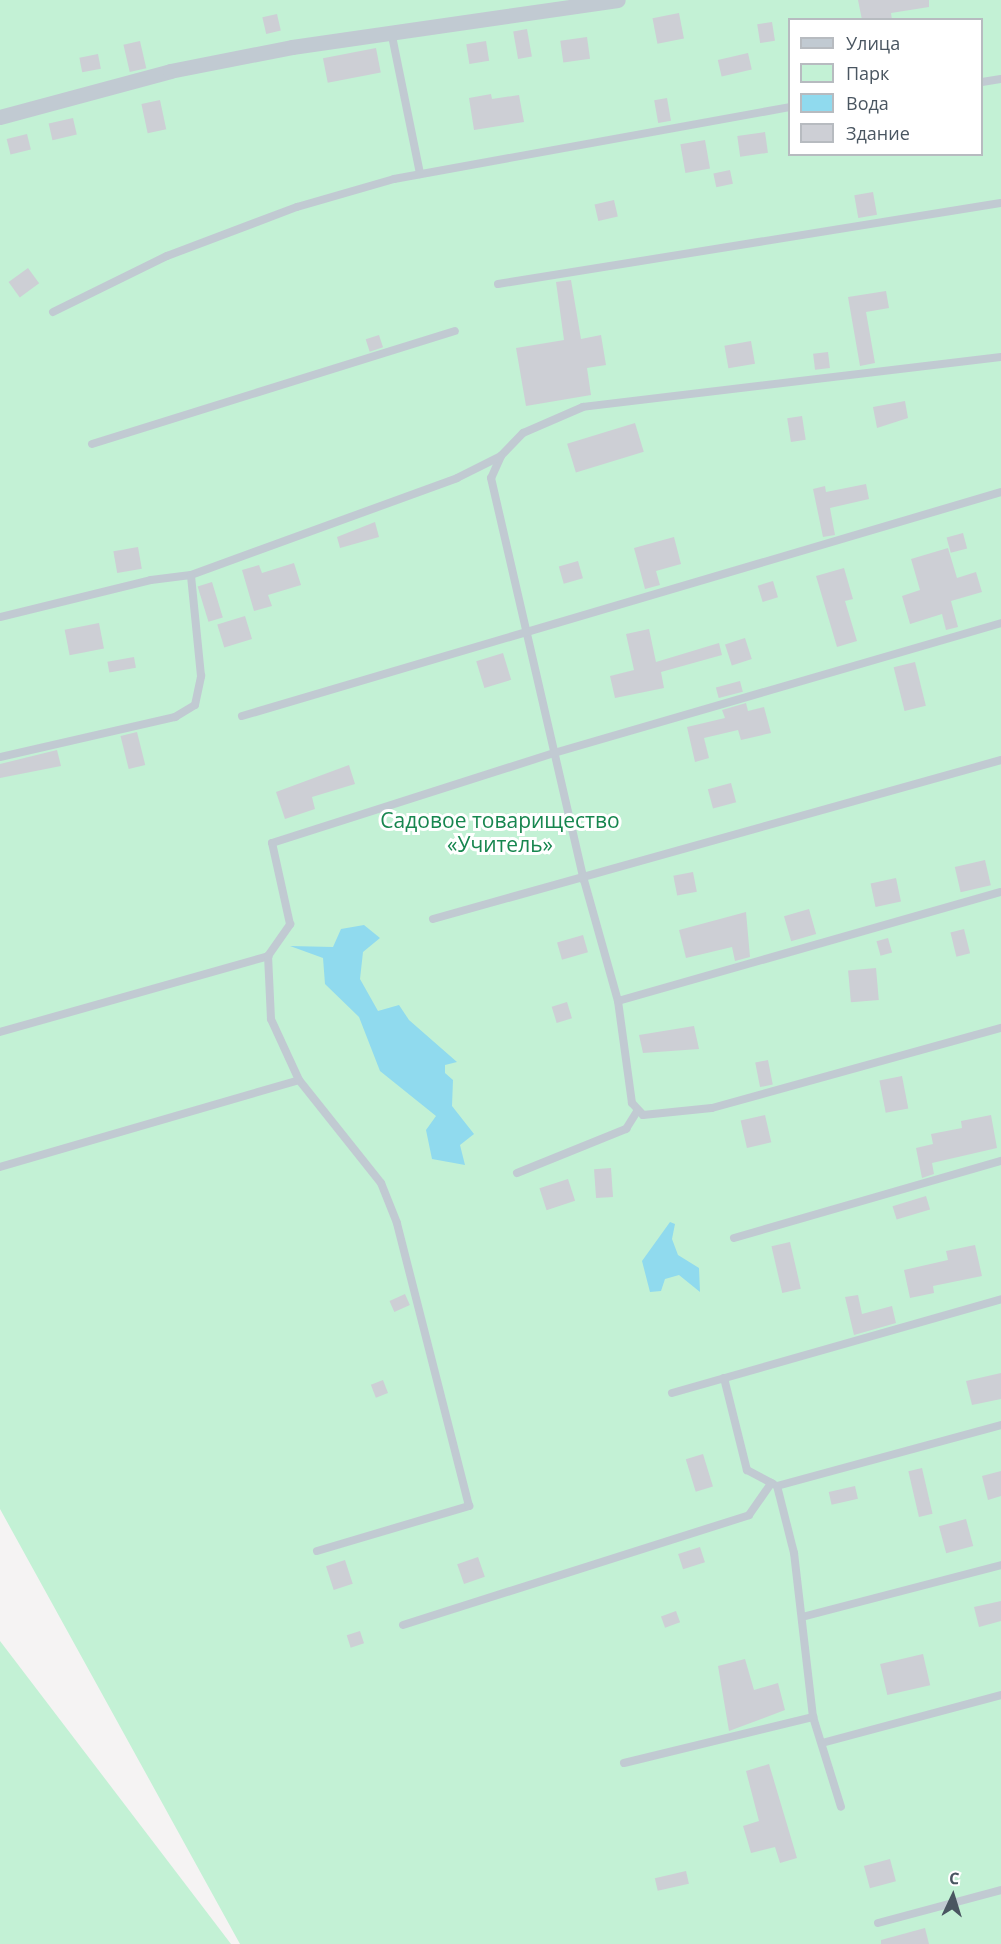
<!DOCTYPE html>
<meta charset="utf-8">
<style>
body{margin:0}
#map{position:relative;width:1001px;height:1944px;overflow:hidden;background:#f5f3f3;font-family:"Open Sans",sans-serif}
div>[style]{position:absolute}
.green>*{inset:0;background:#c3f1d5}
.water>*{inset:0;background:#90daee}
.building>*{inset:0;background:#cdcfd5;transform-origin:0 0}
.service>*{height:8px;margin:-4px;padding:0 4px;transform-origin:4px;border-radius:4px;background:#c1cad2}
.minor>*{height:15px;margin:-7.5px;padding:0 7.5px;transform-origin:7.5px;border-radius:7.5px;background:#c1cad2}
span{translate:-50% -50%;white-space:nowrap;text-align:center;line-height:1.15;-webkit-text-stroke:6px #fff;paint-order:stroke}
.park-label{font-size:21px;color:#17864f}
.legend{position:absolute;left:788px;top:18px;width:195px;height:138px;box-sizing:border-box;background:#fff;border:2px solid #b7bbc0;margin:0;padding:8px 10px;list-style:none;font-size:18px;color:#4a5661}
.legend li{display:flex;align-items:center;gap:12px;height:30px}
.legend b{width:30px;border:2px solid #b7bbc0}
.north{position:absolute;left:923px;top:1866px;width:60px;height:60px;-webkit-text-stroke:4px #fff;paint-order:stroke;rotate:4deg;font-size:16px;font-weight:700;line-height:24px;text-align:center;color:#4a5661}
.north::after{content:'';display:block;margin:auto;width:21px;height:27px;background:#4a5661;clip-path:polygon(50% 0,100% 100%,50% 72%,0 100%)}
</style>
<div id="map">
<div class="green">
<i style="clip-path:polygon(evenodd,0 0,1001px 0,1001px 1944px,240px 1944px,0 1509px,0 0,790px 20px,982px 20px,982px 154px,790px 154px,790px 20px)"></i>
<i style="clip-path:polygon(0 1641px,231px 1944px,0 1944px)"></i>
</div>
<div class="water">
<i style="clip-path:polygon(364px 925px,380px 938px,363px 952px,360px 979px,378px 1011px,399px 1005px,409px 1020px,457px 1062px,445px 1065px,445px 1073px,453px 1080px,452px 1106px,474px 1134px,460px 1145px,465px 1165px,432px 1159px,426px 1130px,436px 1116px,380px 1071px,359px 1017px,325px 984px,323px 958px,290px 946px,333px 947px,341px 929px)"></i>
<i style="clip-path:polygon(670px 1222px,675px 1224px,672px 1239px,678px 1255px,699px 1268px,700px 1292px,679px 1275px,665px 1279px,661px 1291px,650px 1292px,642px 1261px)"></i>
</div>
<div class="building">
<i style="clip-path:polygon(858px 0,929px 0,929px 7px,891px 13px,892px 20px,862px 20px)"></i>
<i style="left:679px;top:13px;width:26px;height:27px;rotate:79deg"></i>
<i style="left:277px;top:14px;width:17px;height:15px;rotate:77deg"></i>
<i style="left:772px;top:22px;width:19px;height:15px;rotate:81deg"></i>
<i style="left:527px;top:29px;width:28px;height:14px;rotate:80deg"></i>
<i style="left:587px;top:37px;width:22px;height:27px;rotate:82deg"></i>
<i style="left:140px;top:41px;width:28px;height:17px;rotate:77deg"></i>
<i style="left:486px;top:41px;width:20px;height:20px;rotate:81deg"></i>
<i style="left:376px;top:48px;width:25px;height:54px;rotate:79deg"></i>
<i style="left:748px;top:53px;width:17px;height:31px;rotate:77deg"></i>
<i style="left:98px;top:54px;width:15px;height:19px;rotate:79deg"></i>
<i style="clip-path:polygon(491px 94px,492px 99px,519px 95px,524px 122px,474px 130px,469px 98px)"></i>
<i style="left:667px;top:98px;width:23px;height:13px;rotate:80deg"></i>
<i style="left:160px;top:100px;width:30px;height:19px;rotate:78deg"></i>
<i style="left:73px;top:118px;width:17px;height:25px;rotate:77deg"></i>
<i style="left:765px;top:132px;width:21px;height:28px;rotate:82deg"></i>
<i style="left:27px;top:134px;width:16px;height:21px;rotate:76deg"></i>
<i style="left:705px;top:140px;width:29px;height:25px;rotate:80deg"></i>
<i style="left:730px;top:170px;width:14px;height:17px;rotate:78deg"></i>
<i style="left:873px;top:192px;width:23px;height:19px;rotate:80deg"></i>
<i style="left:614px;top:200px;width:17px;height:20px;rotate:77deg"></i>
<i style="left:28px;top:268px;width:19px;height:24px;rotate:54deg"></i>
<i style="clip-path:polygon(571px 280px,581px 339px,601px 335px,606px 365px,587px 368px,591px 395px,526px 406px,516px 348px,564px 340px,556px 282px)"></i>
<i style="clip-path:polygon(886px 291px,889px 308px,866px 312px,875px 363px,860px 366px,848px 297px)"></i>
<i style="left:379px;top:335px;width:13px;height:14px;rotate:72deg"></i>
<i style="left:751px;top:341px;width:23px;height:27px;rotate:80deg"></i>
<i style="left:828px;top:352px;width:16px;height:15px;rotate:83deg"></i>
<i style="clip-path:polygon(905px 401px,908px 418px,877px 428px,873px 407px)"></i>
<i style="left:802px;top:416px;width:24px;height:15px;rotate:81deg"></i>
<i style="left:635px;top:423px;width:30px;height:71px;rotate:73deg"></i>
<i style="clip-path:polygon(866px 484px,869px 499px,830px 508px,835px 535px,823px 537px,813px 489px,825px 486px,826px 492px)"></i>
<i style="clip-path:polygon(375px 522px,379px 537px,340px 548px,337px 537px)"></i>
<i style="left:963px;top:533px;width:16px;height:17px;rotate:75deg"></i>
<i style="clip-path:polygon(674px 537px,681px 564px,656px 571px,660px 585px,645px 589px,634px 548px)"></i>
<i style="left:138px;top:547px;width:22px;height:25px;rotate:80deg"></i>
<i style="clip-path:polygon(948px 548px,957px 578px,976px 572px,982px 592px,951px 601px,958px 627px,946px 630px,942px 614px,910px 624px,902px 596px,920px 590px,911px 559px)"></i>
<i style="left:578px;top:561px;width:18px;height:20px;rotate:74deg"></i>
<i style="clip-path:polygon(294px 563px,301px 585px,268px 595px,272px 606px,254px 611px,242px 570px,259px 565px,262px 573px)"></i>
<i style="clip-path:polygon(844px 568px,853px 599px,845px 601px,857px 641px,837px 647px,816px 576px)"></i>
<i style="left:773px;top:581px;width:17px;height:16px;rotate:73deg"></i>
<i style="left:212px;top:582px;width:37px;height:15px;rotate:73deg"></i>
<i style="left:245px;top:616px;width:24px;height:29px;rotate:73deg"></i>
<i style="left:99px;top:623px;width:26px;height:35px;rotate:79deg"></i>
<i style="clip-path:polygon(649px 629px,656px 662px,719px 643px,722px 655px,661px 672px,664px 688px,615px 698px,610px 676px,634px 670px,626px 634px)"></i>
<i style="left:745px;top:638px;width:22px;height:21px;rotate:72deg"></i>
<i style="left:503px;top:653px;width:28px;height:28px;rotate:73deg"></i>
<i style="left:134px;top:657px;width:11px;height:27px;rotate:80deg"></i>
<i style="left:915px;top:662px;width:45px;height:22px;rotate:76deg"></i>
<i style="left:740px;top:681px;width:11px;height:25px;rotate:75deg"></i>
<i style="clip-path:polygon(746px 703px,748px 711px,764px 707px,771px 733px,741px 740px,738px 730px,704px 738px,709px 758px,695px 762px,687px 727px,725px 718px,722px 710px)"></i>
<i style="left:137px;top:732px;width:34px;height:17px;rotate:76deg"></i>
<i style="clip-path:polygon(57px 750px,61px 766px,0 778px,0 764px)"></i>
<i style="clip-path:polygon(349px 765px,355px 784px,312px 797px,315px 809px,285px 819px,276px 792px)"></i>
<i style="left:731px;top:783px;width:20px;height:24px;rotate:75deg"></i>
<i style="left:985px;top:860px;width:26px;height:31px;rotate:77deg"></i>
<i style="left:693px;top:872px;width:20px;height:20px;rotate:79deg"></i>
<i style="left:896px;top:878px;width:24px;height:26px;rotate:78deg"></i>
<i style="left:809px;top:909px;width:26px;height:26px;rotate:74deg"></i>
<i style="clip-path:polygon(746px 912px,750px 957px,735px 961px,732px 947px,686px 958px,679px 930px)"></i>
<i style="left:964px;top:929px;width:25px;height:14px;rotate:76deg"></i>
<i style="left:583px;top:935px;width:18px;height:27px;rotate:74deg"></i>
<i style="left:888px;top:938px;width:15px;height:12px;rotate:74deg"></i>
<i style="left:876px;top:968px;width:32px;height:28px;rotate:85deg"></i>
<i style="left:567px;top:1002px;width:17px;height:16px;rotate:73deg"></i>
<i style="clip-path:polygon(694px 1026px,699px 1049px,643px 1053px,639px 1035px)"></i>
<i style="left:768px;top:1060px;width:25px;height:13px;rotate:79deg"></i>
<i style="left:902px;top:1076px;width:33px;height:23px;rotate:79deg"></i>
<i style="left:765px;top:1115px;width:28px;height:25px;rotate:77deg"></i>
<i style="clip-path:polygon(991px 1115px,997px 1148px,932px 1163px,934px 1174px,922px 1178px,916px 1148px,933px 1144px,931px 1134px,962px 1128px,961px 1121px)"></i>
<i style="left:611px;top:1168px;width:29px;height:17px;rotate:86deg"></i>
<i style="left:568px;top:1179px;width:23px;height:30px;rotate:72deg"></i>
<i style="left:926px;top:1196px;width:14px;height:35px;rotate:73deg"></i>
<i style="left:790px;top:1242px;width:48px;height:19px;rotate:77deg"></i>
<i style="clip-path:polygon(975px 1245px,982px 1276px,933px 1286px,934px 1293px,910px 1298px,904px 1270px,948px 1260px,946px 1251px)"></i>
<i style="left:405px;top:1294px;width:12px;height:17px;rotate:66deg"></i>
<i style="clip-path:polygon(858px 1295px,862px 1314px,892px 1306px,896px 1323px,854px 1335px,845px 1297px)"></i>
<i style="clip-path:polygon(1001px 1373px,1001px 1399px,972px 1405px,966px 1381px)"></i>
<i style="left:383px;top:1380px;width:14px;height:13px;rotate:69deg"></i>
<i style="left:703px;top:1454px;width:34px;height:18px;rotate:73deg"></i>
<i style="left:922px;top:1468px;width:47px;height:14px;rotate:77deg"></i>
<i style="clip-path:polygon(1001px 1471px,1001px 1496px,988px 1500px,982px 1476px)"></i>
<i style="left:855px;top:1486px;width:13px;height:27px;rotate:77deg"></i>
<i style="left:966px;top:1519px;width:28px;height:28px;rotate:75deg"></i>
<i style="left:700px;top:1547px;width:16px;height:23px;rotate:72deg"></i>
<i style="left:478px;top:1557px;width:21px;height:22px;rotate:71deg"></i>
<i style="left:345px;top:1560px;width:25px;height:20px;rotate:72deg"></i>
<i style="clip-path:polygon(1001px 1601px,1001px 1621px,979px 1627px,974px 1607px)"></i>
<i style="left:676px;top:1611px;width:12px;height:16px;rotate:70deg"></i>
<i style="left:360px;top:1631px;width:13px;height:14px;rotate:72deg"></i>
<i style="left:923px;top:1654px;width:32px;height:44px;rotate:77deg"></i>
<i style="clip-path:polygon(745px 1659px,754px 1690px,778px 1683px,785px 1710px,729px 1731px,718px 1666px)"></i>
<i style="clip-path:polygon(769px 1764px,797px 1858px,780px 1863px,775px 1847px,751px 1853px,743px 1826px,759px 1821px,746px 1771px)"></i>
<i style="left:890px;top:1859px;width:23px;height:27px;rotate:75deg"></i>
<i style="left:686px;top:1871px;width:13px;height:32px;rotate:77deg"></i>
<i style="clip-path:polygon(925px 1928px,929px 1944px,881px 1944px,881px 1940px)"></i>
</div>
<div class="service">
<i style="left:392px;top:36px;width:141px;rotate:78.5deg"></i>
<i style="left:982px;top:82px;width:19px;rotate:-9deg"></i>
<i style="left:498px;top:284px;width:509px;rotate:-9.15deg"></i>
<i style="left:53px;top:312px;width:127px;rotate:-26.2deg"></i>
<i style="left:167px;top:256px;width:139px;rotate:-20.7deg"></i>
<i style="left:297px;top:207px;width:101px;rotate:-16.1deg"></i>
<i style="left:394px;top:179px;width:402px;rotate:-10.3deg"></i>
<i style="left:1001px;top:357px;width:421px;rotate:173.2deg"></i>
<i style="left:583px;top:407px;width:65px;rotate:156.6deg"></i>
<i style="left:523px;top:433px;width:32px;rotate:134deg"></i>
<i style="left:501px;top:456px;width:24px;rotate:114deg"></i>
<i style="left:491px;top:478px;width:413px;rotate:77deg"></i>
<i style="left:584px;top:880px;width:126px;rotate:74.3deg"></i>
<i style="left:618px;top:1001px;width:103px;rotate:82.2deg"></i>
<i style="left:632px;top:1103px;width:16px;rotate:47deg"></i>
<i style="left:643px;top:1115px;width:69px;rotate:-5.8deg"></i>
<i style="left:712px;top:1108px;width:300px;rotate:-15.5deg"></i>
<i style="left:92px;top:444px;width:380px;rotate:-17.3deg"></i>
<i style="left:0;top:617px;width:155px;rotate:-13.8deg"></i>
<i style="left:151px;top:580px;width:40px;rotate:-7.1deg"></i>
<i style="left:191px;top:575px;width:283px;rotate:-20deg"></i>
<i style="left:457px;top:478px;width:49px;rotate:-26.6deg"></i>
<i style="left:242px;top:716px;width:791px;rotate:-16.44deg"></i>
<i style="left:0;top:757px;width:180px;rotate:-12.9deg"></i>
<i style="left:175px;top:717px;width:23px;rotate:-31deg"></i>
<i style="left:195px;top:705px;width:30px;rotate:-78deg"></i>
<i style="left:201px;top:676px;width:101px;rotate:-95.7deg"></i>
<i style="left:433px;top:919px;width:590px;rotate:-15.64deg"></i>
<i style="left:618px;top:1001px;width:398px;rotate:-15.9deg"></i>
<i style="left:0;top:1032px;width:279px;rotate:-15.8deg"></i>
<i style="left:0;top:1167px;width:311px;rotate:-16.2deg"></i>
<i style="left:517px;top:1173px;width:118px;rotate:-22deg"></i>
<i style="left:626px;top:1129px;width:22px;rotate:-58deg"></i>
<i style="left:734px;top:1238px;width:278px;rotate:-16.1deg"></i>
<i style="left:724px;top:1378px;width:95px;rotate:76deg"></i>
<i style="left:747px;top:1470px;width:30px;rotate:28deg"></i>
<i style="left:672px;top:1393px;width:342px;rotate:-15.9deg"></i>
<i style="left:317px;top:1551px;width:159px;rotate:-16.5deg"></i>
<i style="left:469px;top:1506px;width:292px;rotate:-104.3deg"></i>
<i style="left:397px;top:1223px;width:43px;rotate:-111.8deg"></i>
<i style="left:381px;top:1183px;width:132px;rotate:-128.5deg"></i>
<i style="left:299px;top:1080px;width:67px;rotate:-114.7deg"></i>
<i style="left:271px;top:1019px;width:63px;rotate:-92.7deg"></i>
<i style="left:268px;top:956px;width:39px;rotate:-55deg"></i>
<i style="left:290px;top:924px;width:83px;rotate:-102.5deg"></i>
<i style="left:272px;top:843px;width:296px;rotate:-17.7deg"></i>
<i style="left:554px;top:753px;width:466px;rotate:-16.2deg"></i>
<i style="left:802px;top:1617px;width:206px;rotate:-14.6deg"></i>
<i style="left:403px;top:1625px;width:363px;rotate:-17.6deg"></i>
<i style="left:749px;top:1515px;width:39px;rotate:-55deg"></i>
<i style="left:813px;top:1717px;width:94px;rotate:72.7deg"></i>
<i style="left:822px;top:1743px;width:185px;rotate:-15deg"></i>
<i style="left:624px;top:1763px;width:195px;rotate:-13.7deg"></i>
<i style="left:813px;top:1717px;width:165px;rotate:-96.6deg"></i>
<i style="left:794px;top:1553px;width:69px;rotate:-104.2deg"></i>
<i style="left:777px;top:1486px;width:232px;rotate:-15.2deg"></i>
<i style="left:878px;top:1923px;width:127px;rotate:-15deg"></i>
</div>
<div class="minor">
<i style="left:0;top:117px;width:176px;rotate:-15.1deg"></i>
<i style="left:170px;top:71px;width:124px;rotate:-11.1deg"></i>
<i style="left:292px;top:47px;width:329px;rotate:-8.2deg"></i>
</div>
<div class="park-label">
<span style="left:500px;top:832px">Садовое товарищество<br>«Учитель»</span>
</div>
<ul class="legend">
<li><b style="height:8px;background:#c1cad2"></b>Улица</li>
<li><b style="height:16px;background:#c3f1d5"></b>Парк</li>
<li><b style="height:16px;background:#90daee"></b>Вода</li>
<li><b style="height:16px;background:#cdcfd5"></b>Здание</li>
</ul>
<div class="north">С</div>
</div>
